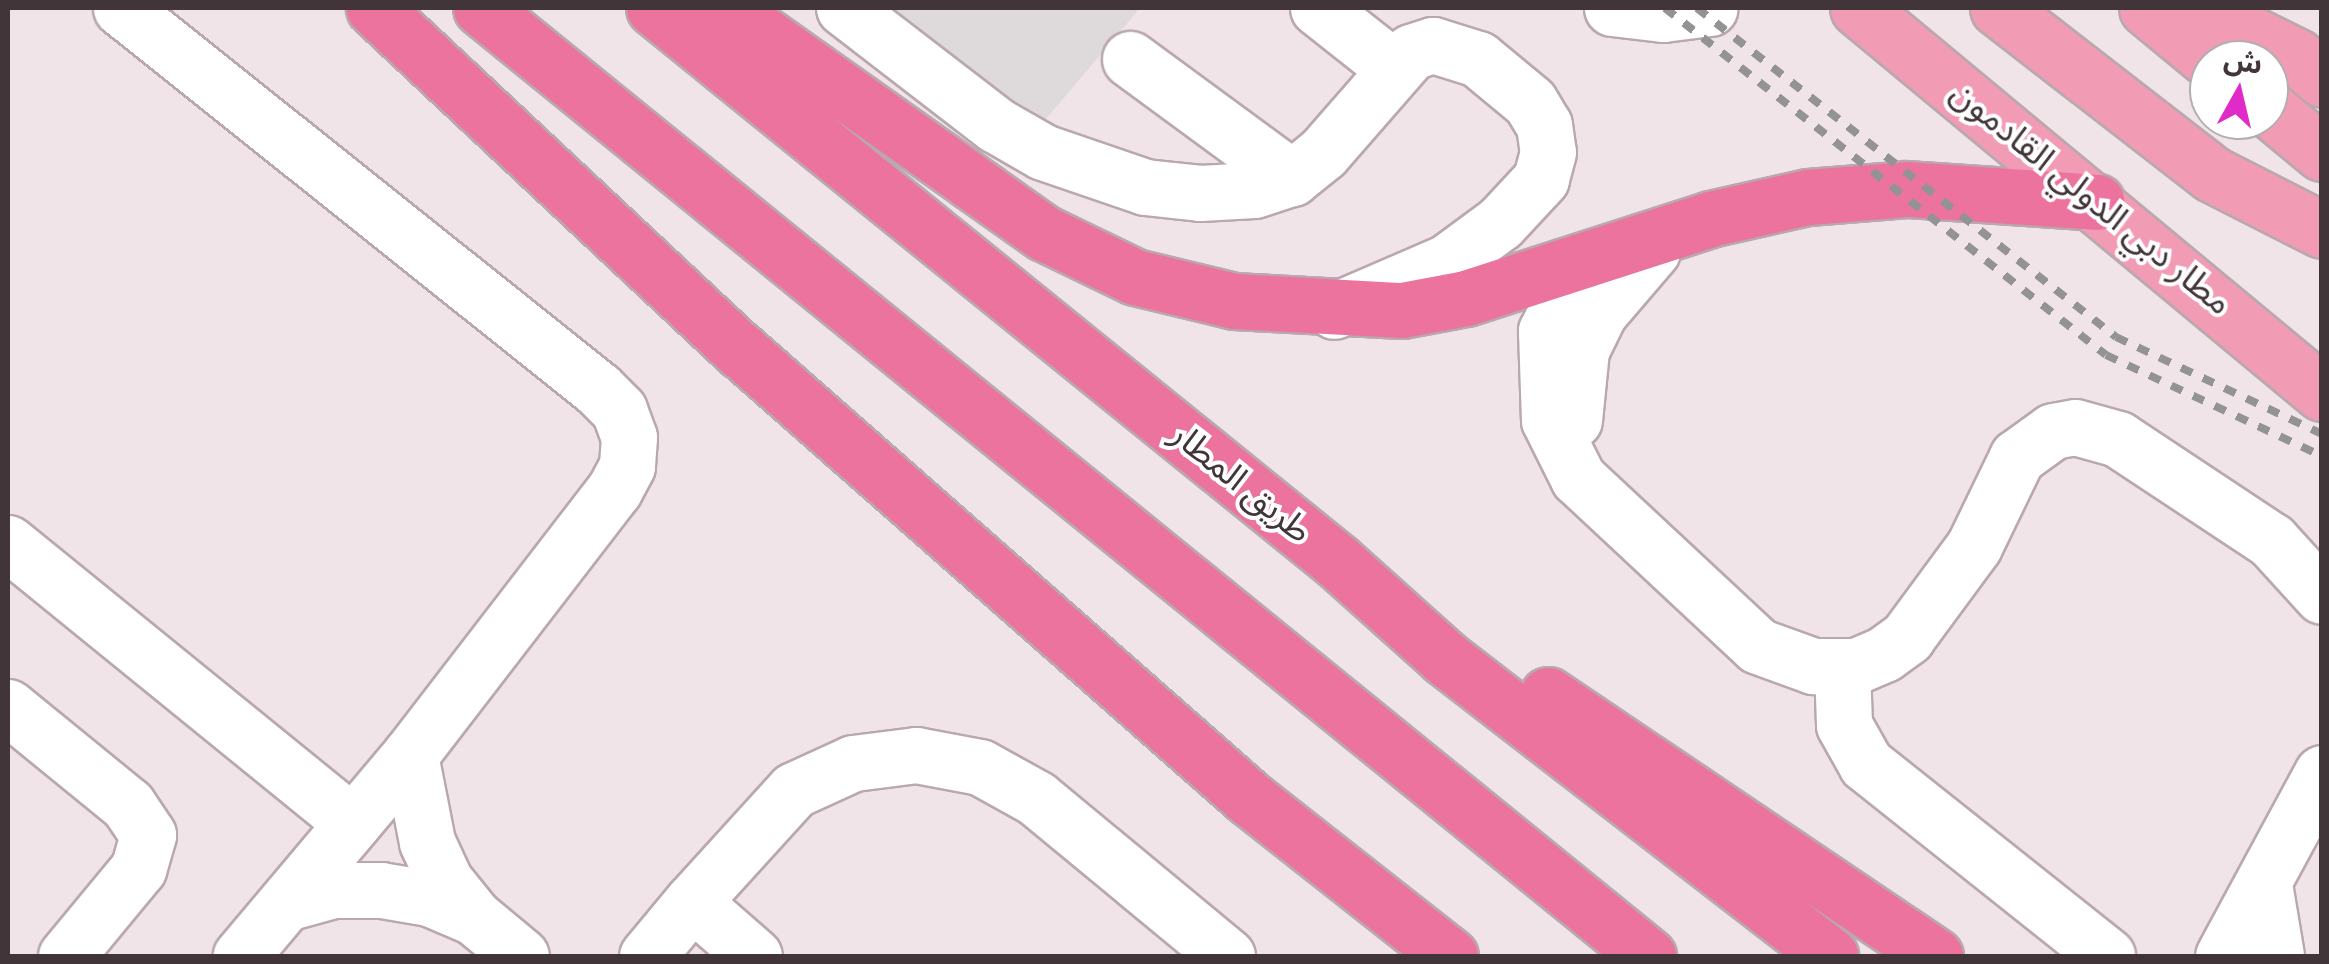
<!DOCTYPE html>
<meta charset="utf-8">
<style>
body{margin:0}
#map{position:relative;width:2329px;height:964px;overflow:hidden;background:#f0e4e8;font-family:"Roboto Condensed","Noto Sans Arabic",sans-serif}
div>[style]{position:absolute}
.parking>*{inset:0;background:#ded9db}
.roads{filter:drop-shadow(2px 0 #baa8af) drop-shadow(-2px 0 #baa8af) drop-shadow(0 2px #baa8af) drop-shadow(0 -2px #baa8af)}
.minor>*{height:55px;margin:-27.5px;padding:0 27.5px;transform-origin:27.5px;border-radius:27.5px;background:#fff}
.major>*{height:55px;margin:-27.5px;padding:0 27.5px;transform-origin:27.5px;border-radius:27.5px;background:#f29bb5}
.highway>*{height:55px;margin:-27.5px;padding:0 27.5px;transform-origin:27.5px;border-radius:27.5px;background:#ec739d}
.rail>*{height:8px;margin-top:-4px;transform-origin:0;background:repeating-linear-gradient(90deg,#939393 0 12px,transparent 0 24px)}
span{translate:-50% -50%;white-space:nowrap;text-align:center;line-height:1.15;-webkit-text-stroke:8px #fff;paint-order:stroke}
.street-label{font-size:35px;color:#41353a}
.frame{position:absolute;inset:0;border:10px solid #41353a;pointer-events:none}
.north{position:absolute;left:2189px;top:40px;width:100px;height:100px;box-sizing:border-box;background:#fff;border:2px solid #b3aeb0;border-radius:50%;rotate:8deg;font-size:28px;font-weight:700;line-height:40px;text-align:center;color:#41353a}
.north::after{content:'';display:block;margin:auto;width:35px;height:45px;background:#e02bc8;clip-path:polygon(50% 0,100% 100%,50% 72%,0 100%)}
</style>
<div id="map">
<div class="parking">
<i style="clip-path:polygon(892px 8px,1140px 8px,1040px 126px)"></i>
</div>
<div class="roads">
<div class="minor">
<i style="left:121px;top:8px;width:610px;rotate:38.62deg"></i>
<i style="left:598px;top:389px;width:30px;rotate:45deg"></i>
<i style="left:619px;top:410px;width:29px;rotate:70deg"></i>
<i style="left:629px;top:437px;width:29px;rotate:94deg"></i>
<i style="left:627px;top:466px;width:27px;rotate:118deg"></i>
<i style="left:614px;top:490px;width:334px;rotate:127.6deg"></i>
<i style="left:410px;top:755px;width:263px;rotate:130.1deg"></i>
<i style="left:844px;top:8px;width:192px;rotate:37.6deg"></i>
<i style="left:996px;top:125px;width:54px;rotate:29.9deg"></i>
<i style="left:1043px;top:152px;width:108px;rotate:18.9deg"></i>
<i style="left:1145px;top:187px;width:55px;rotate:6.2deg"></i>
<i style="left:1200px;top:193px;width:54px;rotate:-3.2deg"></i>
<i style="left:1254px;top:190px;width:40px;rotate:-18deg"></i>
<i style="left:1292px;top:178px;width:40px;rotate:-39deg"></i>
<i style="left:1323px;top:153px;width:134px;rotate:-48.9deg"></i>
<i style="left:1411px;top:52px;width:23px;rotate:-18deg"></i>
<i style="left:1433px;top:45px;width:47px;rotate:17.3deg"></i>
<i style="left:1478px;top:59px;width:67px;rotate:39.6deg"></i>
<i style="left:1530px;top:102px;width:27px;rotate:59deg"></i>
<i style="left:1544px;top:125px;width:27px;rotate:82deg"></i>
<i style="left:1548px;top:152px;width:28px;rotate:105deg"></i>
<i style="left:1541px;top:179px;width:60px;rotate:133deg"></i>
<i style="left:1500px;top:223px;width:66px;rotate:143.7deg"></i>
<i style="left:1447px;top:262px;width:123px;rotate:156.6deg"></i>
<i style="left:1318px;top:8px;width:97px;rotate:38.3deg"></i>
<i style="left:1612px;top:8px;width:51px;rotate:6.7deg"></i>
<i style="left:1663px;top:14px;width:47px;rotate:-7.3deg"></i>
<i style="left:1130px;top:59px;width:201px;rotate:36.3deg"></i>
<i style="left:1606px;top:254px;width:50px;rotate:138.3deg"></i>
<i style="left:1569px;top:287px;width:50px;rotate:117.6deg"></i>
<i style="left:1546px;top:331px;width:89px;rotate:88.1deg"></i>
<i style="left:1549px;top:420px;width:65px;rotate:63.4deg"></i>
<i style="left:1578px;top:478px;width:246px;rotate:43deg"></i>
<i style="left:1758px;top:646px;width:59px;rotate:20deg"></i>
<i style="left:1813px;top:666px;width:43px"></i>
<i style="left:1856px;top:666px;width:30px;rotate:-23deg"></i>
<i style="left:1884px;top:654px;width:29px;rotate:-36deg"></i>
<i style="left:1907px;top:637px;width:113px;rotate:-53.6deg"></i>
<i style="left:1974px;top:546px;width:99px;rotate:-64.2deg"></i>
<i style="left:2017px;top:457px;width:44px;rotate:-35.8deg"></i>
<i style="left:2053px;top:431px;width:22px;rotate:-10deg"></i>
<i style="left:2075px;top:427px;width:45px;rotate:15.6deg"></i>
<i style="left:2118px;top:439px;width:185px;rotate:33.5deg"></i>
<i style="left:2272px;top:541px;width:74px;rotate:47.7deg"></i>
<i style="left:1574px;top:420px;width:70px;rotate:-84.3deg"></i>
<i style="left:1581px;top:350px;width:41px;rotate:-64.1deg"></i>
<i style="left:1599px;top:313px;width:82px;rotate:-49.5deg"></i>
<i style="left:8px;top:543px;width:444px;rotate:39.1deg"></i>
<i style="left:1842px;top:667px;width:58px;rotate:88deg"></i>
<i style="left:1844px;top:725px;width:45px;rotate:60.6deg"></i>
<i style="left:1866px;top:764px;width:308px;rotate:38.5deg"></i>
<i style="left:8px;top:707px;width:155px;rotate:39.2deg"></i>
<i style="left:128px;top:805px;width:36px;rotate:56deg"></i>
<i style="left:148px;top:835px;width:35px;rotate:106deg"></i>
<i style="left:138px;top:869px;width:113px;rotate:129.6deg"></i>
<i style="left:410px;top:755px;width:89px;rotate:78.9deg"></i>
<i style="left:427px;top:842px;width:43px;rotate:65.2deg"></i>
<i style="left:445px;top:881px;width:46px;rotate:51.1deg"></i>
<i style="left:474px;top:917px;width:61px;rotate:39.7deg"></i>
<i style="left:2264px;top:884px;width:73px;rotate:80.5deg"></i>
<i style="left:286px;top:903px;width:49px;rotate:-15.5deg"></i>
<i style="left:333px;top:890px;width:48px"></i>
<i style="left:381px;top:890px;width:49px;rotate:9.5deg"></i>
<i style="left:429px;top:898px;width:49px;rotate:22.9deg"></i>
<i style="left:647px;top:956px;width:70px;rotate:-50.2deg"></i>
<i style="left:754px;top:956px;width:82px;rotate:-138.9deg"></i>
<i style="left:692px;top:902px;width:151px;rotate:-47.7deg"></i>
<i style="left:794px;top:790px;width:65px;rotate:-24.6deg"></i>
<i style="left:853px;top:763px;width:64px;rotate:-7.2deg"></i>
<i style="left:916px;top:755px;width:65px;rotate:10.6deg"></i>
<i style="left:980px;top:767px;width:64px;rotate:29deg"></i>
<i style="left:1036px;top:798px;width:248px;rotate:39.6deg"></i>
<i style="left:2223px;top:956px;width:208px;rotate:-61.6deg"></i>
</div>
<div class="major">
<i style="left:1858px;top:8px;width:603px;rotate:39.68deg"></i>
<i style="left:1998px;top:8px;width:271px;rotate:37.8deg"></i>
<i style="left:2212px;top:174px;width:123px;rotate:27deg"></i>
<i style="left:2147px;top:8px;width:82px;rotate:39.5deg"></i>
<i style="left:2198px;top:8px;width:110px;rotate:26.3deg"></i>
<i style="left:2297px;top:57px;width:33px;rotate:41deg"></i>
<i style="left:2269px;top:109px;width:69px;rotate:39.7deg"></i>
</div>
<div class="highway">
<i style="left:374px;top:8px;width:500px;rotate:43.1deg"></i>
<i style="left:739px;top:349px;width:679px;rotate:41.36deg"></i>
<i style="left:1249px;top:798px;width:256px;rotate:38.2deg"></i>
<i style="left:481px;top:8px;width:1504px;rotate:39.09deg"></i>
<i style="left:654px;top:8px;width:879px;rotate:39deg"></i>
<i style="left:1337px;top:561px;width:145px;rotate:41.9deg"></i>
<i style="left:1445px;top:658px;width:487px;rotate:37.7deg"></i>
<i style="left:726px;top:8px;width:390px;rotate:35.3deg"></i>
<i style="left:1044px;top:233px;width:101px;rotate:25.8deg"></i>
<i style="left:1135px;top:277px;width:102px;rotate:13.6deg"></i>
<i style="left:1234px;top:301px;width:168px;rotate:3.1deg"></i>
<i style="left:1402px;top:310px;width:65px;rotate:-10.6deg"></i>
<i style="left:1466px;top:298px;width:256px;rotate:-17.9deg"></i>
<i style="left:1710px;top:219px;width:100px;rotate:-12.7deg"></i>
<i style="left:1808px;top:197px;width:99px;rotate:-4.6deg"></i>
<i style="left:1907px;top:189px;width:190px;rotate:3.9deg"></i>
<i style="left:1548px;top:695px;width:467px;rotate:34deg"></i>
</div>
</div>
<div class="rail">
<i style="left:1665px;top:8px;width:561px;rotate:38.2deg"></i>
<i style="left:2106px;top:355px;width:238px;rotate:25.1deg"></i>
<i style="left:1697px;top:8px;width:533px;rotate:38.14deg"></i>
<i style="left:2116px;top:337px;width:228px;rotate:25.2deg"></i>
</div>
<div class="street-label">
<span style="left:2091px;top:198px;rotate:39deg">مطار دبي الدولي القادمون</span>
<span style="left:1241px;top:483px;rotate:39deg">طريق المطار</span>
</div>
<div class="frame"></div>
<div class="north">ش</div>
</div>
